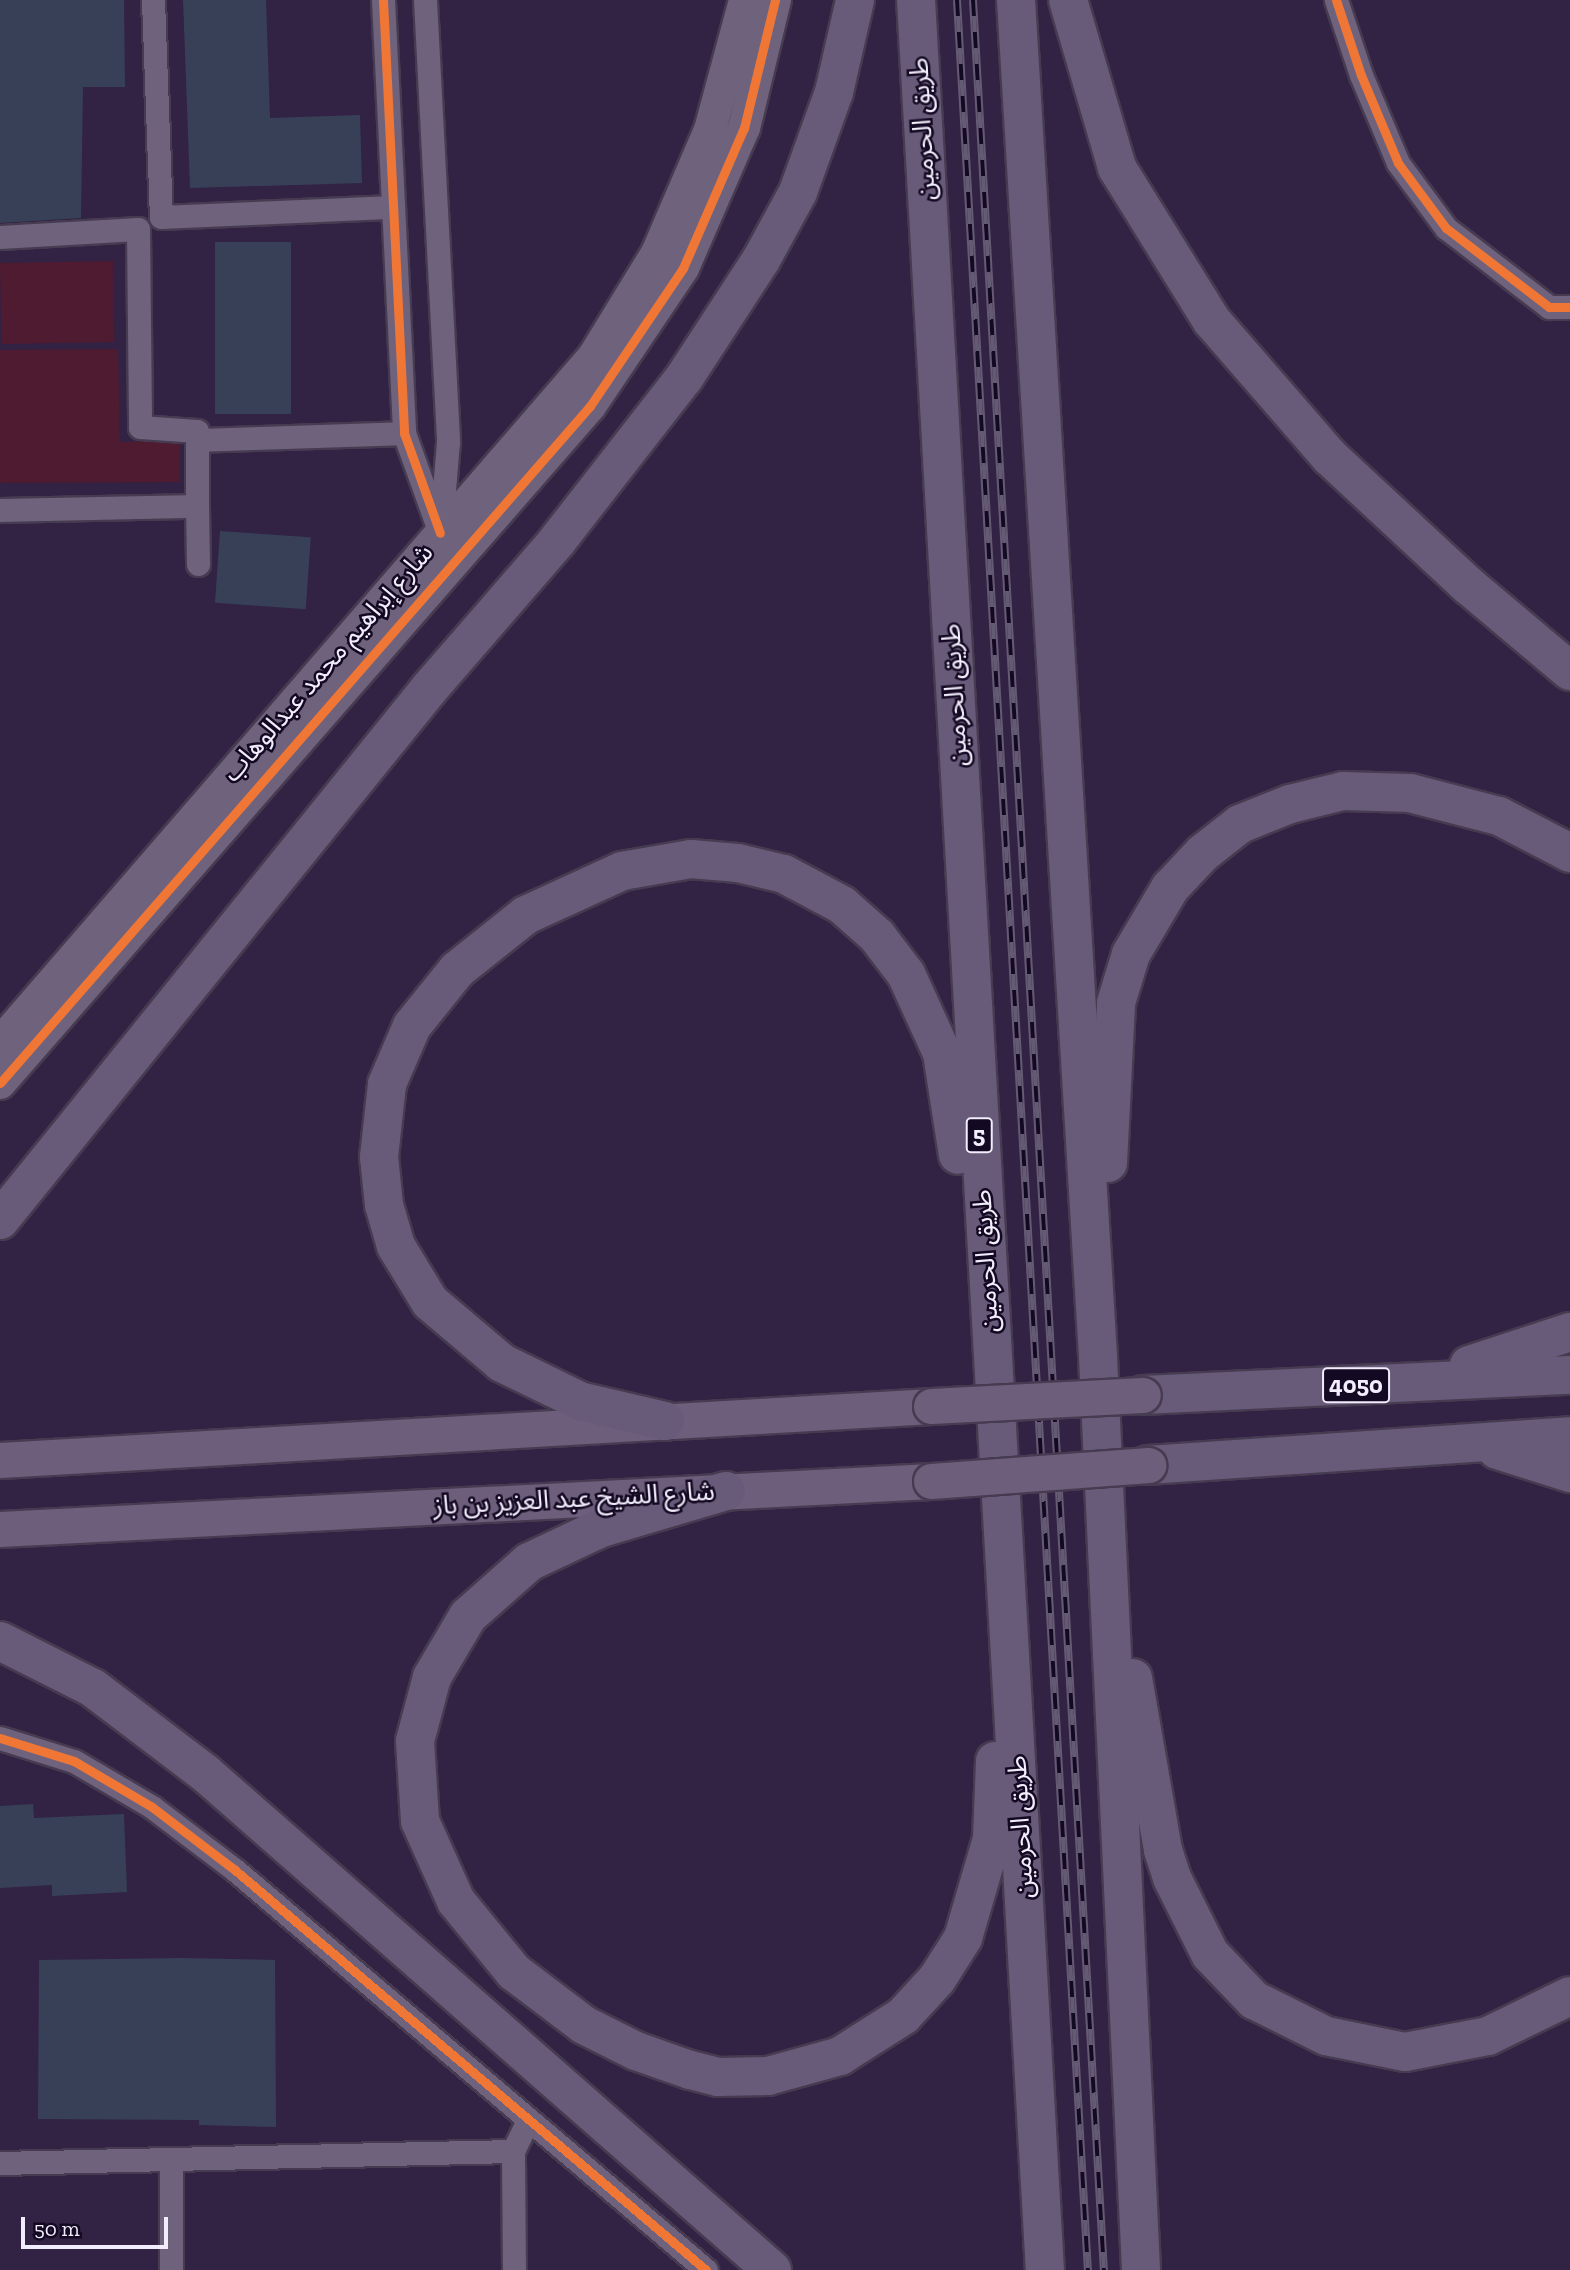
<!DOCTYPE html>
<meta charset="utf-8">
<style>
body{margin:0}
#map{position:relative;width:1570px;height:2270px;overflow:hidden;background:#322243;font-family:"Zilla Slab","Noto Sans Arabic",serif}
div>[style]{position:absolute}
.green>*{inset:0;background:#4f1b31;transform-origin:0 0}
.building>*{inset:0;background:#384058;transform-origin:0 0}
.roads{filter:drop-shadow(2px 0 #463b51) drop-shadow(-2px 0 #463b51) drop-shadow(0 2px #463b51) drop-shadow(0 -2px #463b51)}
.street>*{height:23px;margin:-11.5px;padding:0 11.5px;transform-origin:11.5px;border-radius:11.5px;background:#6e627c}
.secondary>*{height:32px;margin:-16px;padding:0 16px;transform-origin:16px;border-radius:16px;background:#6e627c}
.primary>*{height:35px;margin:-17.5px;padding:0 17.5px;transform-origin:17.5px;border-radius:17.5px;background:#6d5f7c}
.highway>*{height:38px;margin:-19px;padding:0 19px;transform-origin:19px;border-radius:19px;background:#685b79}
.rail>*{height:8px;margin-top:-4px;transform-origin:0;background:repeating-linear-gradient(90deg,#140922 0 16px,#655a73 0 32px);box-sizing:border-box;border-block:2px solid #655a73}
.bridges{filter:drop-shadow(2px 0 #463b51) drop-shadow(-2px 0 #463b51) drop-shadow(0 2px #463b51) drop-shadow(0 -2px #463b51)}
.primary-bridge>*{height:35px;margin:-17.5px;padding:0 17.5px;transform-origin:17.5px;border-radius:17.5px;background:#6d5f7c}
.cycleway>*{height:9px;margin:-4.5px;padding:0 4.5px;transform-origin:4.5px;border-radius:4.5px;background:#f07635}
span{translate:-50% -50%;white-space:nowrap;text-align:center;line-height:1.15;-webkit-text-stroke:5px #140922;paint-order:stroke}
.shield-label span{padding:2px 5px;background:#140922;border:2px solid;border-radius:5px;-webkit-text-stroke-width:0}
.shield-label{font-size:24px;color:#f2edfc;font-weight:700}
.street-label{font-size:26px;color:#f2edfc}
.scale{position:absolute;left:21px;top:2217px;width:147px;height:32px;box-sizing:border-box;border:4px solid #f2edfc;border-top:0;padding-left:9px;font-size:21px;line-height:24px;white-space:nowrap;color:#f2edfc;-webkit-text-stroke:5px #140922;paint-order:stroke}
</style>
<div id="map">
<div class="green">
<i style="left:113px;top:261px;width:81px;height:113px;rotate:89deg"></i>
<i style="clip-path:polygon(118px 349px,120px 442px,180px 440px,180px 482px,0 483px,0 350px)"></i>
</div>
<div class="building">
<i style="clip-path:polygon(0 0,124px 0,125px 87px,83px 87px,81px 218px,0 223px)"></i>
<i style="clip-path:polygon(183px 0,266px 0,270px 118px,360px 115px,362px 183px,190px 188px)"></i>
<i style="left:215px;top:242px;width:76px;height:172px"></i>
<i style="left:220px;top:531px;width:91px;height:72px;rotate:4deg"></i>
<i style="clip-path:polygon(33px 1804px,34px 1818px,124px 1814px,127px 1892px,52px 1896px,52px 1885px,0 1888px,0 1806px)"></i>
<i style="clip-path:polygon(183px 1958px,275px 1960px,276px 2127px,199px 2125px,199px 2120px,38px 2119px,39px 1960px)"></i>
</div>
<div class="roads">
<div class="street">
<i style="left:153px;top:0;width:217px;rotate:87.9deg"></i>
<i style="left:161px;top:217px;width:232px;rotate:-2.5deg"></i>
<i style="left:383px;top:0;width:434px;rotate:87.2deg"></i>
<i style="left:404px;top:433px;width:106px;rotate:70.2deg"></i>
<i style="left:425px;top:0;width:443px;rotate:87deg"></i>
<i style="left:448px;top:442px;width:84px;rotate:94.8deg"></i>
<i style="left:1336px;top:0;width:79px;rotate:71.6deg"></i>
<i style="left:1361px;top:75px;width:95px;rotate:67.2deg"></i>
<i style="left:1398px;top:163px;width:81px;rotate:53.6deg"></i>
<i style="left:1446px;top:228px;width:130px;rotate:37.5deg"></i>
<i style="left:1549px;top:307px;width:21px"></i>
<i style="left:0;top:237px;width:138px;rotate:-3.3deg"></i>
<i style="left:138px;top:229px;width:198px;rotate:89.4deg"></i>
<i style="left:140px;top:427px;width:57px;rotate:4deg"></i>
<i style="left:197px;top:431px;width:9px;rotate:90deg"></i>
<i style="left:197px;top:506px;width:66px;rotate:-90deg"></i>
<i style="left:197px;top:440px;width:207px;rotate:-1.9deg"></i>
<i style="left:0;top:510px;width:197px;rotate:-1.2deg"></i>
<i style="left:197px;top:506px;width:58px;rotate:89deg"></i>
<i style="left:0;top:1738px;width:77px;rotate:17.3deg"></i>
<i style="left:74px;top:1761px;width:91px;rotate:30.5deg"></i>
<i style="left:152px;top:1807px;width:104px;rotate:37.2deg"></i>
<i style="left:235px;top:1870px;width:618px;rotate:40.34deg"></i>
<i style="left:0;top:2163px;width:513px;rotate:-1.34deg"></i>
<i style="left:171px;top:2270px;width:111px;rotate:-90deg"></i>
<i style="left:514px;top:2270px;width:119px;rotate:-90.5deg"></i>
<i style="left:513px;top:2151px;width:34px;rotate:-64deg"></i>
</div>
<div class="secondary">
<i style="left:0;top:1043px;width:908px;rotate:-49.15deg"></i>
<i style="left:594px;top:356px;width:121px;rotate:-58.5deg"></i>
<i style="left:657px;top:253px;width:134px;rotate:-66.7deg"></i>
<i style="left:710px;top:130px;width:135px;rotate:-74.9deg"></i>
<i style="left:0;top:1083px;width:898px;rotate:-48.93deg"></i>
<i style="left:590px;top:406px;width:166px;rotate:-56deg"></i>
<i style="left:683px;top:268px;width:153px;rotate:-66.5deg"></i>
<i style="left:744px;top:128px;width:132px;rotate:-76.4deg"></i>
</div>
<div class="primary">
<i style="left:0;top:1460px;width:933px;rotate:-3.32deg"></i>
<i style="left:0;top:1529px;width:932px;rotate:-2.95deg"></i>
</div>
<div class="highway">
<i style="left:916px;top:0;width:2274px;rotate:86.75deg"></i>
<i style="left:1016px;top:0;width:1359px;rotate:86.54deg"></i>
<i style="left:1098px;top:1357px;width:914px;rotate:87.3deg"></i>
<i style="left:1068px;top:0;width:175px;rotate:73.7deg"></i>
<i style="left:1117px;top:168px;width:180px;rotate:58.2deg"></i>
<i style="left:1212px;top:321px;width:180px;rotate:49.1deg"></i>
<i style="left:1330px;top:457px;width:190px;rotate:42.9deg"></i>
<i style="left:1469px;top:586px;width:132px;rotate:40.1deg"></i>
<i style="left:1108px;top:1163px;width:160px;rotate:-87.1deg"></i>
<i style="left:1116px;top:1003px;width:51px;rotate:-73deg"></i>
<i style="left:1131px;top:954px;width:77px;rotate:-59.4deg"></i>
<i style="left:1170px;top:888px;width:48px;rotate:-46.7deg"></i>
<i style="left:1203px;top:853px;width:47px;rotate:-38.1deg"></i>
<i style="left:1240px;top:824px;width:54px;rotate:-21.8deg"></i>
<i style="left:1290px;top:804px;width:55px;rotate:-13.8deg"></i>
<i style="left:1343px;top:791px;width:67px;rotate:1.7deg"></i>
<i style="left:1410px;top:793px;width:92px;rotate:14.5deg"></i>
<i style="left:1499px;top:816px;width:80px;rotate:27.5deg"></i>
<i style="left:0;top:1220px;width:683px;rotate:-51.06deg"></i>
<i style="left:429px;top:689px;width:196px;rotate:-49.1deg"></i>
<i style="left:557px;top:541px;width:207px;rotate:-52.1deg"></i>
<i style="left:684px;top:378px;width:141px;rotate:-56.9deg"></i>
<i style="left:761px;top:260px;width:77px;rotate:-61.4deg"></i>
<i style="left:798px;top:192px;width:106px;rotate:-70.2deg"></i>
<i style="left:834px;top:92px;width:94px;rotate:-77.1deg"></i>
<i style="left:1469px;top:1365px;width:106px;rotate:-18.1deg"></i>
<i style="left:1143px;top:1395px;width:427px;rotate:-2.7deg"></i>
<i style="left:665px;top:1421px;width:87px;rotate:-166.8deg"></i>
<i style="left:580px;top:1401px;width:87px;rotate:-154deg"></i>
<i style="left:502px;top:1363px;width:94px;rotate:-139.7deg"></i>
<i style="left:430px;top:1302px;width:66px;rotate:-121.3deg"></i>
<i style="left:396px;top:1246px;width:43px;rotate:-106.3deg"></i>
<i style="left:384px;top:1205px;width:48px;rotate:-95.9deg"></i>
<i style="left:379px;top:1157px;width:73px;rotate:-83.7deg"></i>
<i style="left:387px;top:1084px;width:63px;rotate:-66.7deg"></i>
<i style="left:412px;top:1026px;width:72px;rotate:-51.2deg"></i>
<i style="left:457px;top:970px;width:88px;rotate:-38.6deg"></i>
<i style="left:526px;top:915px;width:106px;rotate:-24.6deg"></i>
<i style="left:622px;top:871px;width:70px;rotate:-9.9deg"></i>
<i style="left:691px;top:859px;width:47px;rotate:4.9deg"></i>
<i style="left:738px;top:863px;width:47px;rotate:13.4deg"></i>
<i style="left:784px;top:874px;width:66px;rotate:28.1deg"></i>
<i style="left:842px;top:905px;width:47px;rotate:41.5deg"></i>
<i style="left:877px;top:936px;width:48px;rotate:52.7deg"></i>
<i style="left:906px;top:974px;width:87px;rotate:65.5deg"></i>
<i style="left:942px;top:1053px;width:103px;rotate:81.1deg"></i>
<i style="left:1497px;top:1450px;width:77px;rotate:17.5deg"></i>
<i style="left:1148px;top:1465px;width:423px;rotate:-3.9deg"></i>
<i style="left:726px;top:1491px;width:130px;rotate:163.5deg"></i>
<i style="left:601px;top:1528px;width:80px;rotate:154.7deg"></i>
<i style="left:529px;top:1562px;width:81px;rotate:138.5deg"></i>
<i style="left:468px;top:1616px;width:71px;rotate:120.5deg"></i>
<i style="left:432px;top:1677px;width:66px;rotate:104.9deg"></i>
<i style="left:415px;top:1741px;width:80px;rotate:86.4deg"></i>
<i style="left:420px;top:1821px;width:88px;rotate:65.8deg"></i>
<i style="left:456px;top:1901px;width:92px;rotate:50.8deg"></i>
<i style="left:514px;top:1972px;width:88px;rotate:37.1deg"></i>
<i style="left:584px;top:2025px;width:58px;rotate:26.6deg"></i>
<i style="left:636px;top:2051px;width:57px;rotate:19.4deg"></i>
<i style="left:690px;top:2070px;width:29px;rotate:14deg"></i>
<i style="left:718px;top:2077px;width:50px;rotate:-1.1deg"></i>
<i style="left:768px;top:2076px;width:75px;rotate:-15.5deg"></i>
<i style="left:840px;top:2056px;width:75px;rotate:-32.4deg"></i>
<i style="left:903px;top:2016px;width:50px;rotate:-47.4deg"></i>
<i style="left:937px;top:1979px;width:49px;rotate:-57.6deg"></i>
<i style="left:963px;top:1938px;width:103px;rotate:-73.7deg"></i>
<i style="left:992px;top:1839px;width:78px;rotate:-87.8deg"></i>
<i style="left:0;top:1641px;width:104px;rotate:26.8deg"></i>
<i style="left:93px;top:1688px;width:141px;rotate:37.2deg"></i>
<i style="left:205px;top:1773px;width:754px;rotate:41.24deg"></i>
<i style="left:1133px;top:1678px;width:175px;rotate:80.1deg"></i>
<i style="left:1163px;top:1850px;width:29px;rotate:72deg"></i>
<i style="left:1172px;top:1878px;width:85px;rotate:63.4deg"></i>
<i style="left:1210px;top:1954px;width:64px;rotate:46.3deg"></i>
<i style="left:1254px;top:2000px;width:80px;rotate:26.6deg"></i>
<i style="left:1326px;top:2036px;width:81px;rotate:11.4deg"></i>
<i style="left:1405px;top:2052px;width:85px;rotate:-10.9deg"></i>
<i style="left:1488px;top:2036px;width:91px;rotate:-26deg"></i>
</div>
</div>
<div class="rail">
<i style="left:957px;top:0;width:2274px;rotate:86.7deg"></i>
<i style="left:973px;top:0;width:2274px;rotate:86.7deg"></i>
</div>
<div class="bridges">
<div class="primary-bridge">
<i style="left:931px;top:1406px;width:212px;rotate:-3deg"></i>
<i style="left:931px;top:1481px;width:218px;rotate:-4.2deg"></i>
</div>
</div>
<div class="cycleway">
<i style="left:383px;top:0;width:434px;rotate:87.2deg"></i>
<i style="left:404px;top:433px;width:106px;rotate:70.2deg"></i>
<i style="left:1336px;top:0;width:79px;rotate:71.6deg"></i>
<i style="left:1361px;top:75px;width:95px;rotate:67.2deg"></i>
<i style="left:1398px;top:163px;width:81px;rotate:53.6deg"></i>
<i style="left:1446px;top:228px;width:130px;rotate:37.5deg"></i>
<i style="left:1549px;top:307px;width:21px"></i>
<i style="left:0;top:1083px;width:898px;rotate:-48.93deg"></i>
<i style="left:590px;top:406px;width:166px;rotate:-56deg"></i>
<i style="left:683px;top:268px;width:153px;rotate:-66.5deg"></i>
<i style="left:744px;top:128px;width:132px;rotate:-76.4deg"></i>
<i style="left:0;top:1738px;width:77px;rotate:17.3deg"></i>
<i style="left:74px;top:1761px;width:91px;rotate:30.5deg"></i>
<i style="left:152px;top:1807px;width:104px;rotate:37.2deg"></i>
<i style="left:235px;top:1870px;width:618px;rotate:40.34deg"></i>
</div>
<div class="shield-label">
<span style="left:979px;top:1135px">5</span>
<span style="left:1356px;top:1385px">4050</span>
</div>
<div class="street-label">
<span style="left:923px;top:129px;rotate:-93deg">طريق الحرمين</span>
<span style="left:328px;top:663px;rotate:-49deg">شارع إبراهيم محمد عبدالوهاب</span>
<span style="left:955px;top:695px;rotate:-93deg">طريق الحرمين</span>
<span style="left:986px;top:1261px;rotate:-93deg">طريق الحرمين</span>
<span style="left:574px;top:1499px;rotate:-3deg">شارع الشيخ عبد العزيز بن باز</span>
<span style="left:1021px;top:1827px;rotate:-93deg">طريق الحرمين</span>
</div>
<div class="scale">50 m</div>
</div>
